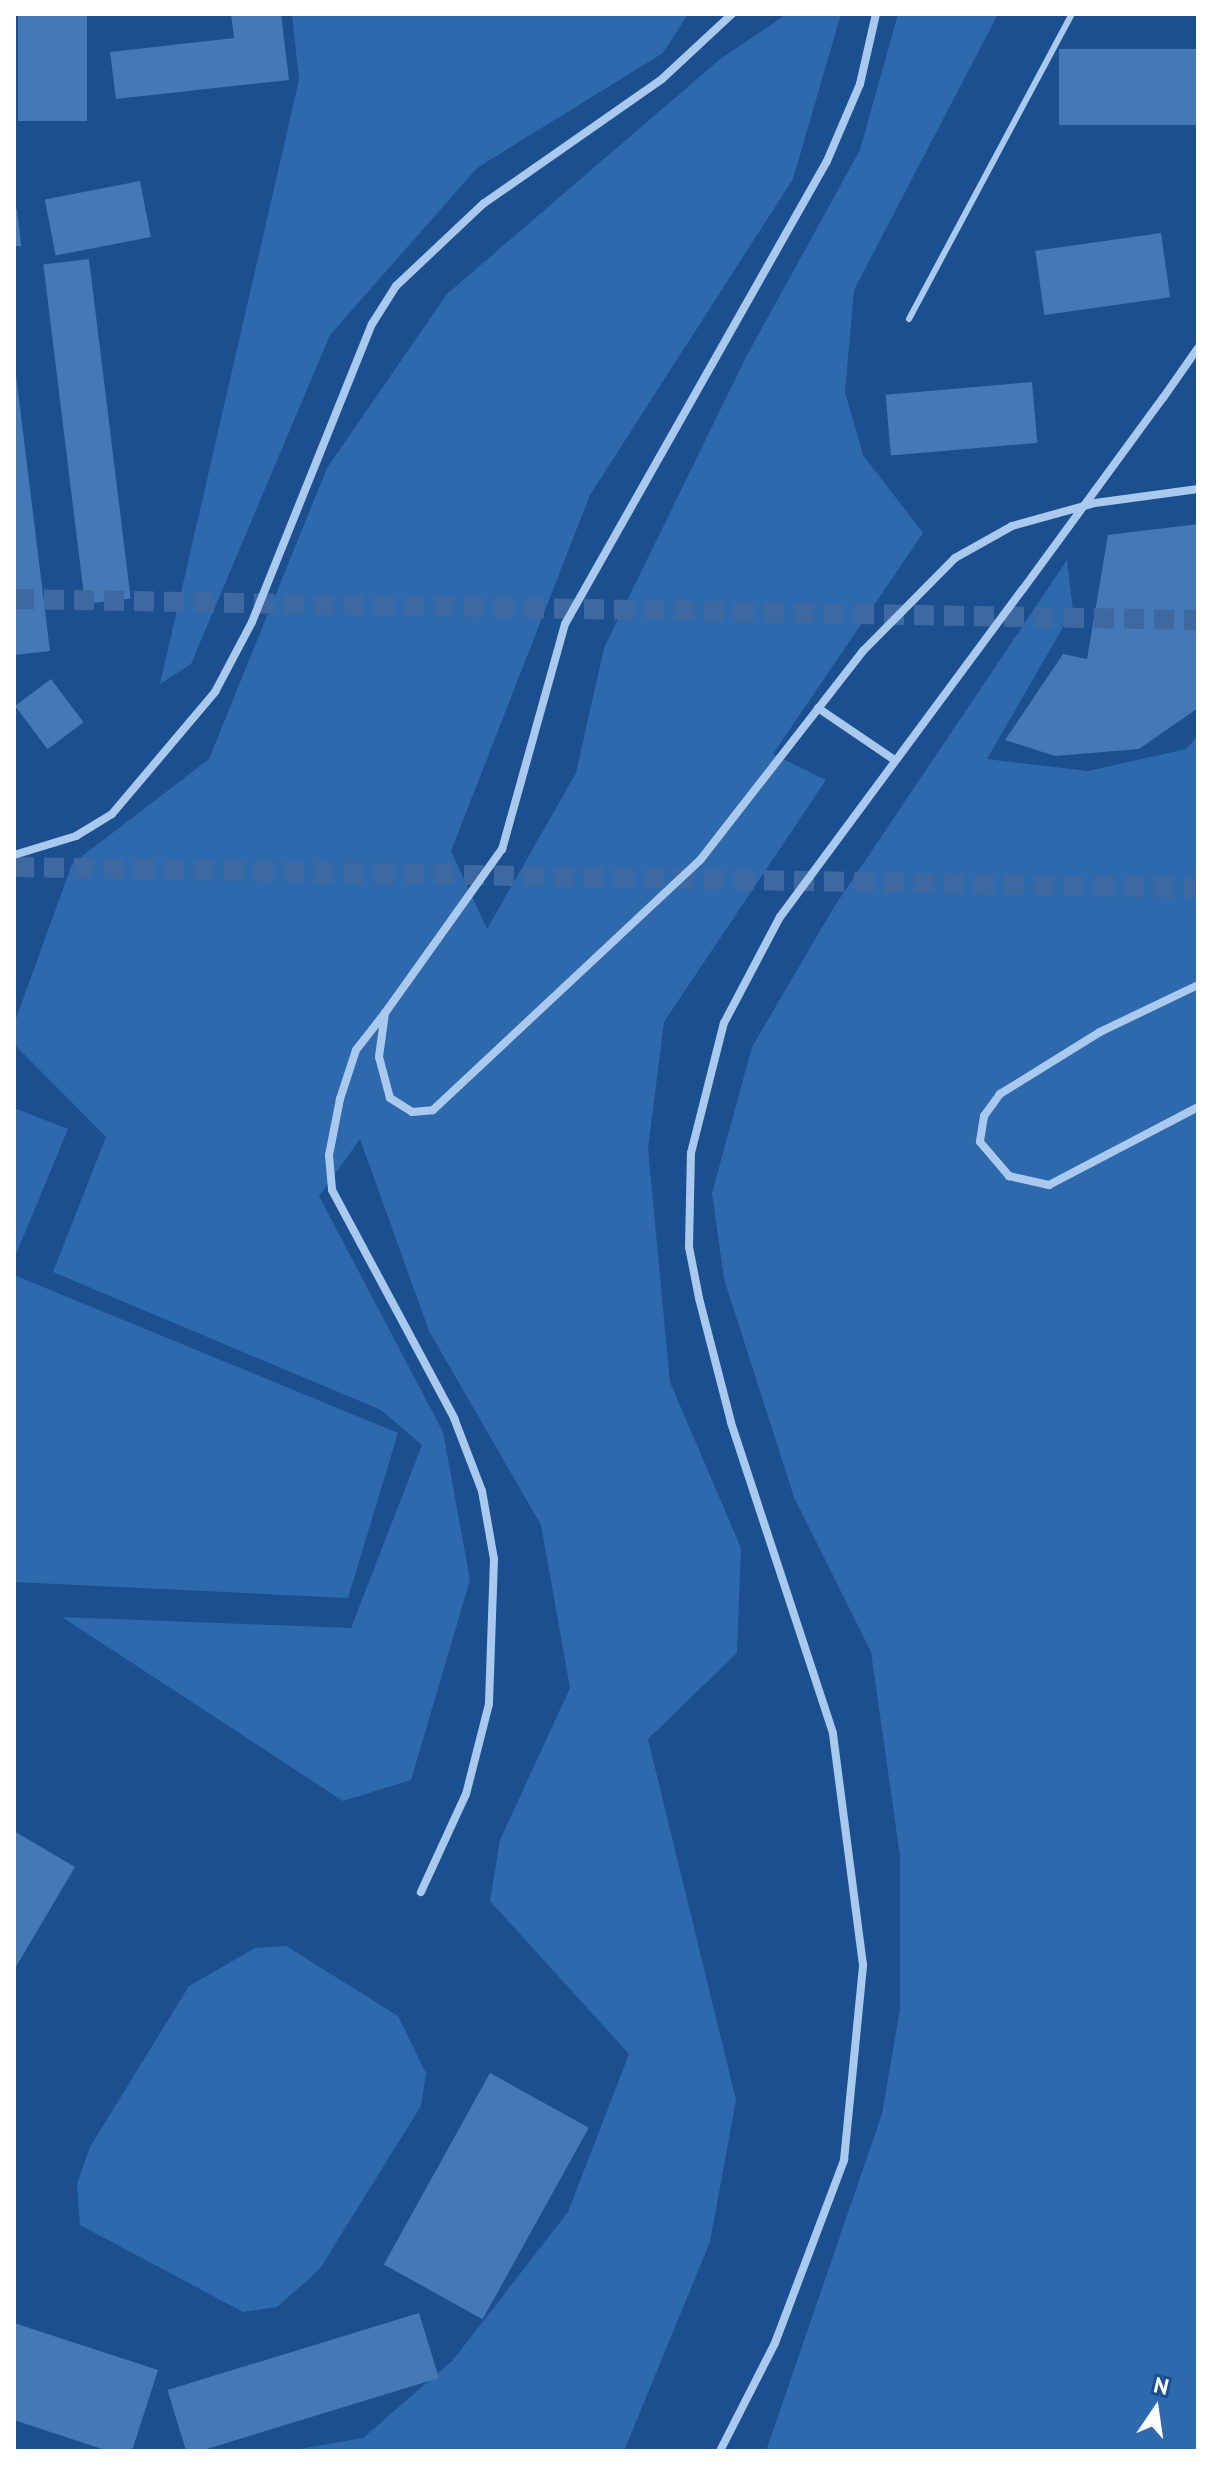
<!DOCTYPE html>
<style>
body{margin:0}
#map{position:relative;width:1212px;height:2465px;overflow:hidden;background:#1b4f8f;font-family:"PT Sans",sans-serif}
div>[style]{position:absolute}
.green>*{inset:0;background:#2e69ad}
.building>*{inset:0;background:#4478b7;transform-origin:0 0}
.primary-tunnel>*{height:20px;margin-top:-10px;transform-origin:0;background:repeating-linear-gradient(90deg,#3d69a0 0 20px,transparent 0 30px)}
.service>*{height:6px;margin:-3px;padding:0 3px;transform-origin:3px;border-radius:3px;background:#a9c9ee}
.minor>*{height:8px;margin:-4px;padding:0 4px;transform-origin:4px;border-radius:4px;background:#a9c9ee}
.minor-bridge>*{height:8px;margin:-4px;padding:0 4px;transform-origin:4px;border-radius:4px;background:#a9c9ee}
span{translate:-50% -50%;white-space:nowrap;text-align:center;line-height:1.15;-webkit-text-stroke:8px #1b4f8f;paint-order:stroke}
.frame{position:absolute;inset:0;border:16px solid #fff;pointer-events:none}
.north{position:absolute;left:1116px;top:2369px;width:80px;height:80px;-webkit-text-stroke:6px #1b4f8f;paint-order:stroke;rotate:13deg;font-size:22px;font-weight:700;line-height:32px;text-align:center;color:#fff}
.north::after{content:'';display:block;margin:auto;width:28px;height:36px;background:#fff;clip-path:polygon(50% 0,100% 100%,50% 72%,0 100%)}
</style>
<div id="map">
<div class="green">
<i style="clip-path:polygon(292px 14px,688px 14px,663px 53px,477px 168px,330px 335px,191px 664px,160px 684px,299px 80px)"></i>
<i style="clip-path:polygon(787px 14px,841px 14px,793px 179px,590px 495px,451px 851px,487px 929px,576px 773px,604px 648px,745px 359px,860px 150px,898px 14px,998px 14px,854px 290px,845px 392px,863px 455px,923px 533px,773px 754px,826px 780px,664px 1022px,648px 1149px,670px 1382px,741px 1548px,737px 1653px,648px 1739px,736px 2100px,710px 2242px,624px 2451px,288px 2451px,363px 2438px,453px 2360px,568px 2212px,629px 2054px,490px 1901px,500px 1840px,570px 1688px,541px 1525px,429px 1331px,360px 1139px,319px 1196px,443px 1432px,470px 1580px,411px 1780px,343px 1801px,62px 1617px,351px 1628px,422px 1445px,381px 1410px,53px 1272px,106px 1137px,14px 1044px,14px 1024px,72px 864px,209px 759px,327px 468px,447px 294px,719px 60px)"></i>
<i style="clip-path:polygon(1067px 560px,1073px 610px,987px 759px,1088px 771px,1186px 749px,1198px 736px,1198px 2451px,766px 2451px,882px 2114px,900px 2009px,900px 1856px,871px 1652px,794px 1497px,724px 1279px,712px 1193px,752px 1047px,834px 907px)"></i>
<i style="clip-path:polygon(14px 1108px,68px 1129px,14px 1259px)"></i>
<i style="clip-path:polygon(14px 1275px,398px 1433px,348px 1598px,14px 1582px)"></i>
<i style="clip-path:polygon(286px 1946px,398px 2016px,426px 2073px,421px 2106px,319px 2270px,277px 2307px,243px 2312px,80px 2225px,77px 2184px,90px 2147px,189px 1986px,255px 1948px)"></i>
</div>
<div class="building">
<i style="left:18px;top:14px;width:69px;height:107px"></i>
<i style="clip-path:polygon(231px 14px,281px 14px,289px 80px,116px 99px,110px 52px,234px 38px)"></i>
<i style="left:1198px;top:49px;width:76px;height:139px;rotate:90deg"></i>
<i style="left:140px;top:181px;width:57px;height:97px;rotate:79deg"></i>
<i style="clip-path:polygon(17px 209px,21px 246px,14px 246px,14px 210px)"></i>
<i style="left:1161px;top:233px;width:65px;height:127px;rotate:82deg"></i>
<i style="left:89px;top:259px;width:342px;height:46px;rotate:83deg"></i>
<i style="clip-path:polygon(14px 359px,50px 651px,14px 655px)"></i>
<i style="left:1032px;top:382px;width:61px;height:147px;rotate:85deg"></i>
<i style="clip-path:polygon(1198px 524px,1198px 708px,1139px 749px,1055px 756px,1005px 740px,1063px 654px,1087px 659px,1108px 535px)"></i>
<i style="left:51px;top:679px;width:54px;height:45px;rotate:53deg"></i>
<i style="clip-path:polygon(14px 1831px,75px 1867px,14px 1970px)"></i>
<i style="left:490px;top:2073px;width:113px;height:219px;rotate:29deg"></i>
<i style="left:419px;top:2313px;width:68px;height:263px;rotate:73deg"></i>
<i style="clip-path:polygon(14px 2323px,158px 2370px,132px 2451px,108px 2451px,14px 2420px)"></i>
</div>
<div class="primary-tunnel">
<i style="left:14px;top:599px;width:1184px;rotate:1.02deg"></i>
<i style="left:14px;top:867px;width:1184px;rotate:1.02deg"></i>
</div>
<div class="service">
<i style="left:909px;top:319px;width:346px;rotate:-61.9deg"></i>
</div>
<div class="minor">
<i style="left:876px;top:14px;width:72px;rotate:102.9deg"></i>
<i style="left:860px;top:84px;width:84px;rotate:113.2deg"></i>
<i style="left:827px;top:161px;width:532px;rotate:119.5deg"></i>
<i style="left:565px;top:624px;width:234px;rotate:105.6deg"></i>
<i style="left:502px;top:849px;width:201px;rotate:125.5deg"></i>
<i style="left:385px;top:1013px;width:44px;rotate:97.8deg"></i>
<i style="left:379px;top:1057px;width:42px;rotate:75deg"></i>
<i style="left:390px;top:1098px;width:26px;rotate:32deg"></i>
<i style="left:412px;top:1112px;width:21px;rotate:-5deg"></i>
<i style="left:433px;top:1110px;width:367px;rotate:-43.1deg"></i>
<i style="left:701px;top:859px;width:264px;rotate:-52.1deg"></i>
<i style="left:863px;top:651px;width:131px;rotate:-45.3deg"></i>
<i style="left:955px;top:558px;width:65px;rotate:-29.3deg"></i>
<i style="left:1012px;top:526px;width:86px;rotate:-15.5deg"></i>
<i style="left:1095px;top:503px;width:104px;rotate:-7.7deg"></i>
<i style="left:1163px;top:398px;width:61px;rotate:-55deg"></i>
<i style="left:818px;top:708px;width:91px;rotate:34.2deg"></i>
<i style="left:14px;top:855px;width:65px;rotate:-17deg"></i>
<i style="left:76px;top:836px;width:42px;rotate:-31.4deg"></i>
<i style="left:112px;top:814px;width:160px;rotate:-49.8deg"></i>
<i style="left:215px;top:692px;width:79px;rotate:-62.1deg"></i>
<i style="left:252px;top:622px;width:321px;rotate:-68.1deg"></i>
<i style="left:372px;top:324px;width:45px;rotate:-57.7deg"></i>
<i style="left:396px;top:286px;width:120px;rotate:-43.3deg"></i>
<i style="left:483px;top:204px;width:218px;rotate:-34.9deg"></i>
<i style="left:662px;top:79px;width:96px;rotate:-42.9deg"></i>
<i style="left:1198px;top:985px;width:109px;rotate:154.4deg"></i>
<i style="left:1100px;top:1032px;width:118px;rotate:148.2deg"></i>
<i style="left:1000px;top:1094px;width:27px;rotate:126deg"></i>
<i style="left:984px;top:1116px;width:26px;rotate:99deg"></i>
<i style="left:980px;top:1142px;width:45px;rotate:49.5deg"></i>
<i style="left:1009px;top:1176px;width:41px;rotate:12.7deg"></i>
<i style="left:1049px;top:1185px;width:168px;rotate:-27.6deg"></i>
<i style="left:385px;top:1013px;width:47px;rotate:128.1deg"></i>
<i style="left:356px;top:1050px;width:52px;rotate:108.1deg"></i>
<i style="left:340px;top:1099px;width:57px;rotate:101.1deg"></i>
<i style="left:329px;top:1155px;width:35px;rotate:85deg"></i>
<i style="left:332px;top:1190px;width:259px;rotate:61.8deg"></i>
<i style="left:454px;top:1418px;width:78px;rotate:69deg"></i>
<i style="left:482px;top:1491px;width:69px;rotate:80deg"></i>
<i style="left:494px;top:1559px;width:145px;rotate:92deg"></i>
<i style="left:489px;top:1704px;width:93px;rotate:104.3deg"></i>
<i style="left:466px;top:1794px;width:108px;rotate:114.7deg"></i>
<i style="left:720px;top:2451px;width:121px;rotate:-63deg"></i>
<i style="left:775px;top:2343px;width:196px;rotate:-69.3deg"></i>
<i style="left:844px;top:2160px;width:196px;rotate:-84.4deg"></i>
<i style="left:863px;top:1965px;width:234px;rotate:-97.4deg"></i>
<i style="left:833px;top:1733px;width:327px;rotate:-108.2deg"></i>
<i style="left:731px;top:1422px;width:128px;rotate:-104.5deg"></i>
<i style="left:699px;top:1298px;width:52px;rotate:-101.1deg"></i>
<i style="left:689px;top:1247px;width:94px;rotate:-88.8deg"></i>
<i style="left:691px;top:1153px;width:134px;rotate:-75.8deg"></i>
<i style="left:724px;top:1023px;width:120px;rotate:-62.2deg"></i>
<i style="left:780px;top:917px;width:408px;rotate:-53.5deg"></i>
</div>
<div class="minor-bridge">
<i style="left:1023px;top:589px;width:237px;rotate:-53.8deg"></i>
</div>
<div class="frame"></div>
<div class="north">N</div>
</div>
